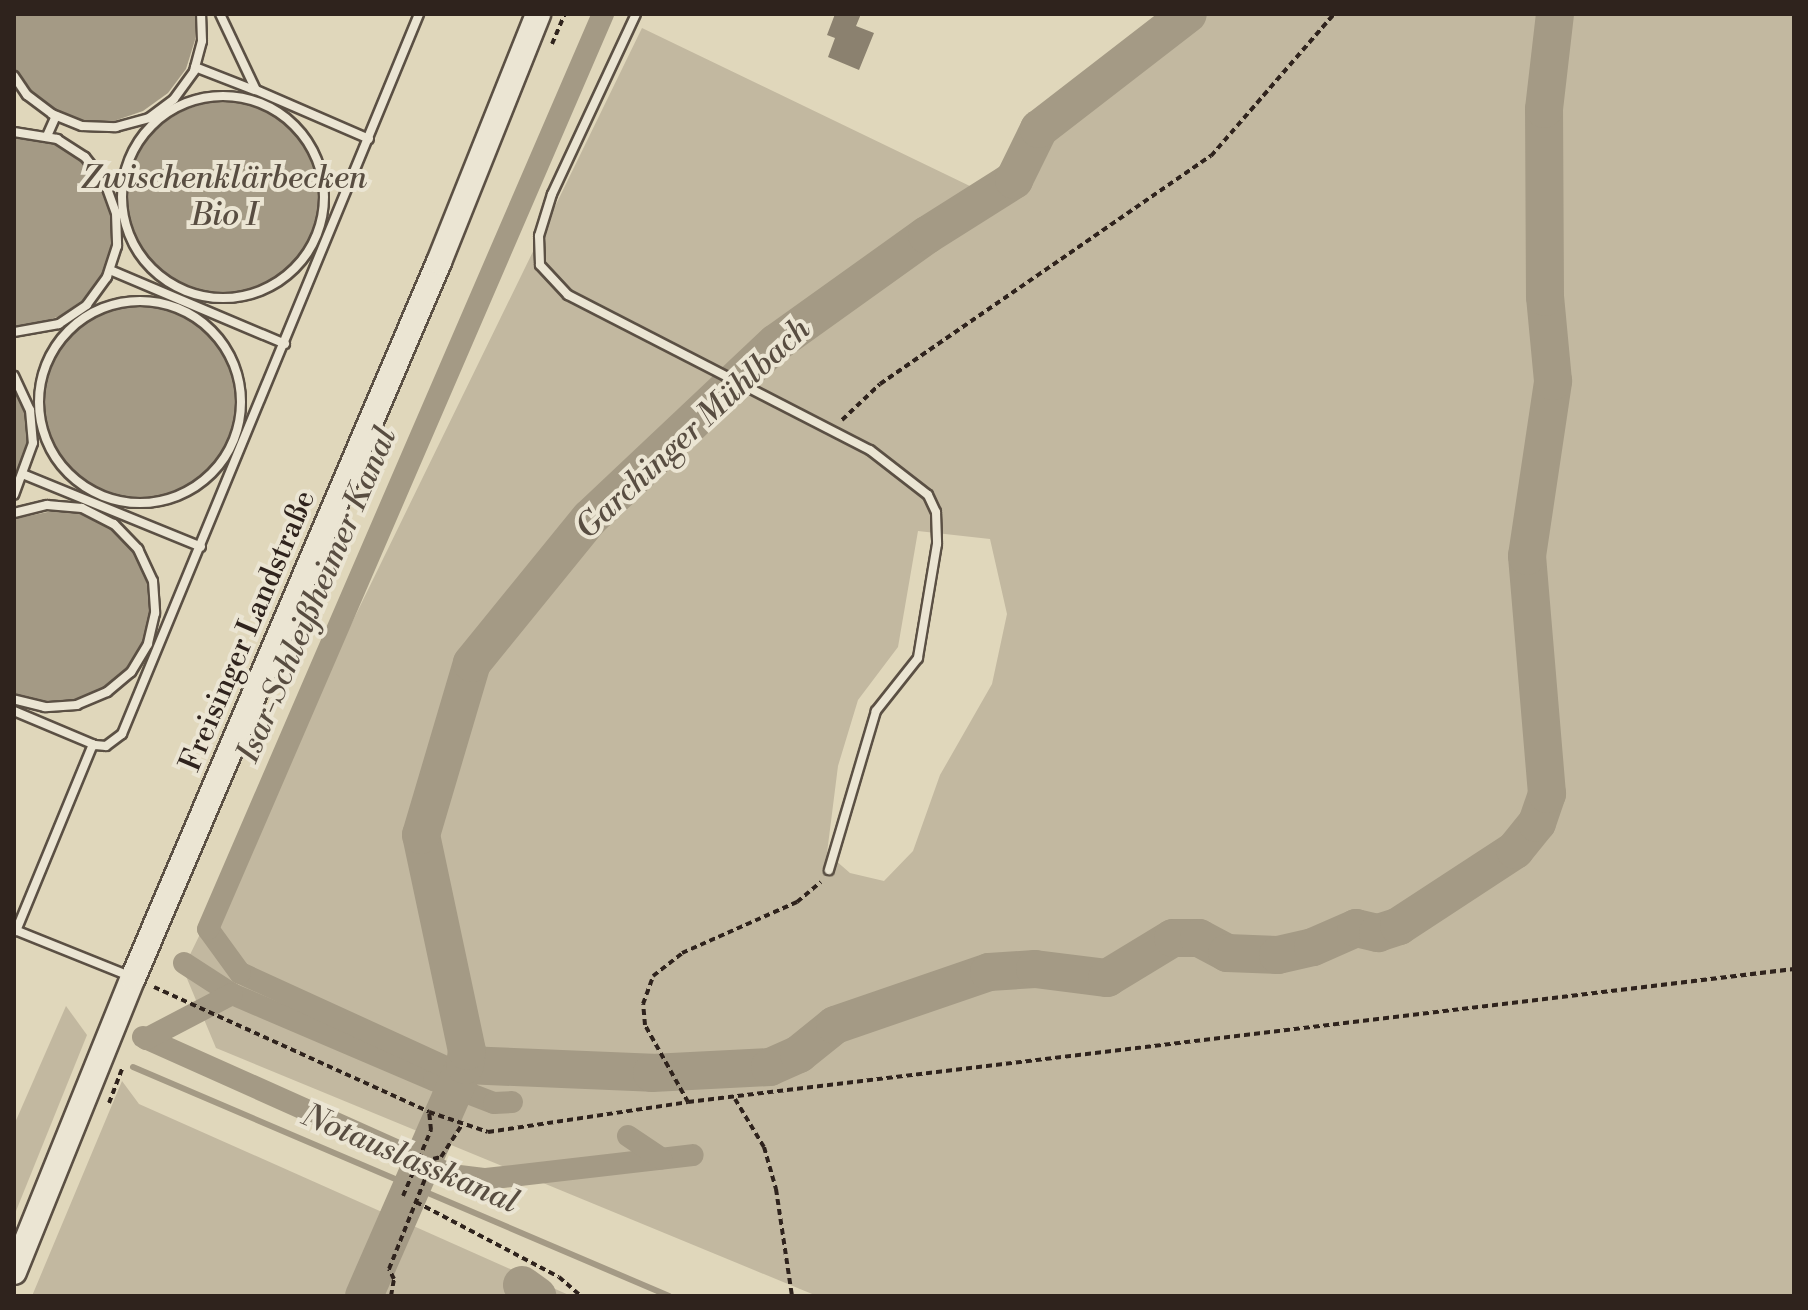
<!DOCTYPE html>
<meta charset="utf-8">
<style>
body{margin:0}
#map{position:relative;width:1808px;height:1310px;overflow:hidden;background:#e0d7bb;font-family:"Libre Bodoni",serif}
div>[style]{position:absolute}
.green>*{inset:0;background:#c2b8a0}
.water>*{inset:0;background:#a49a85}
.round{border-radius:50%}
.stream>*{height:6px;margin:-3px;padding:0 3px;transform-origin:3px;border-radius:3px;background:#a49a85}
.canal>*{height:22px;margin:-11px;padding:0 11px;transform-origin:11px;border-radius:11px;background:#a49a85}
.river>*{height:38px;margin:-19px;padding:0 19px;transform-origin:19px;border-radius:19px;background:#a49a85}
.building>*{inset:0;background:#8b816f}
.path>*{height:4px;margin-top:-2px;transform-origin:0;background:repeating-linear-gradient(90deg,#2f231d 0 6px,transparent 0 10px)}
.roads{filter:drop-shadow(2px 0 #5b5044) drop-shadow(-2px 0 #5b5044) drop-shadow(0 2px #5b5044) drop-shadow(0 -2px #5b5044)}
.service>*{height:8px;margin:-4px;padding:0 4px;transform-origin:4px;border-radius:4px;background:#ebe5d3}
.service>.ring{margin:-4px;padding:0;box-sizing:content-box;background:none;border:8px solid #ebe5d3;border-radius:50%}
.secondary>*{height:24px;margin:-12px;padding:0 12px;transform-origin:12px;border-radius:12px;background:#ebe5d3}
span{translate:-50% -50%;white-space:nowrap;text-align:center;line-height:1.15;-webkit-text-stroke:8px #ebe5d3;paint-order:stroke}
.street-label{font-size:30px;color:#2f231d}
.water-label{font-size:32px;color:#584d41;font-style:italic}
.frame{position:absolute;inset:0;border:16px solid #2f231d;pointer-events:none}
</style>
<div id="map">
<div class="green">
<i style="clip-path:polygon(evenodd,1179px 14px,1794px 14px,1794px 1296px,817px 1296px,216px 1048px,183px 969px,642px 28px,974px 188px,1179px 14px,918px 531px,990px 539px,1007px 614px,992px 684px,940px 775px,913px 851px,884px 881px,850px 873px,827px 853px,838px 766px,858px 700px,898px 647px,918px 531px)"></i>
<i style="clip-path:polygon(66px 1006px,87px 1035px,14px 1216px,14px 1125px)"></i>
<i style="clip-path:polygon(122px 1081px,139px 1104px,571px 1296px,32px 1296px)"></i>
</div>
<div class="water">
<i style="clip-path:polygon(14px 14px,195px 14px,195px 40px,186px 69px,168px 93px,143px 111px,114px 121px,84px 121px,55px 111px,30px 93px,14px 70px)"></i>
<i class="round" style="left:128px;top:102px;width:192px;height:192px"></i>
<i style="clip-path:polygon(14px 134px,56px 142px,84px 161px,102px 185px,112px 214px,112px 245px,102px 274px,85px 298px,60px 316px,31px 326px,14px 326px)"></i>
<i class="round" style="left:44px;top:306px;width:192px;height:192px"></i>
<i style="clip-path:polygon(14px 387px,27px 420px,27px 450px,14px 485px)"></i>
<i style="clip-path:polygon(62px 509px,95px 518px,122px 537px,141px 561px,150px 590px,151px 620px,141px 650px,123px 674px,99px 692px,70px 702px,39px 701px,14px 693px,14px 519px)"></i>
</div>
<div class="stream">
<i style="left:133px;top:1067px;width:583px;rotate:23.13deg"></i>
<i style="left:449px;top:1104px;width:26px;rotate:-16deg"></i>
<i style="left:430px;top:1147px;width:23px;rotate:75deg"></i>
</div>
<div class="canal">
<i style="left:184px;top:963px;width:57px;rotate:32.9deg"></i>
<i style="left:232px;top:994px;width:220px;rotate:23.1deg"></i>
<i style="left:434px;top:1080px;width:64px;rotate:21deg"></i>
<i style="left:494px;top:1103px;width:18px;rotate:-3deg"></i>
<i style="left:143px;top:1037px;width:338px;rotate:24.1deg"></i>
<i style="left:451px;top:1175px;width:35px;rotate:7deg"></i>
<i style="left:486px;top:1179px;width:208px;rotate:-6.6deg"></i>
<i style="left:146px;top:1039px;width:97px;rotate:-27.6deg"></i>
<i style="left:461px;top:1074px;width:243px;rotate:-155.4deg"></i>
<i style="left:240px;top:973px;width:54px;rotate:-126deg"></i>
<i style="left:208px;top:929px;width:997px;rotate:-66.65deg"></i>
<i style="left:628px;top:1136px;width:40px;rotate:34deg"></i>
</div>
<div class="river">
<i style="left:465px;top:1065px;width:187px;rotate:2.4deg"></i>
<i style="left:652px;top:1073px;width:118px;rotate:-2.9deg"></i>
<i style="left:770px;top:1067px;width:32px;rotate:-24deg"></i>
<i style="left:799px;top:1054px;width:46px;rotate:-38.9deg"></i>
<i style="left:835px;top:1025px;width:163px;rotate:-19deg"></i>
<i style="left:989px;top:972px;width:46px;rotate:-3.7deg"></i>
<i style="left:1035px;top:969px;width:73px;rotate:7.1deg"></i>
<i style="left:1107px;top:978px;width:77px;rotate:-31.2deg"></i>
<i style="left:1173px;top:938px;width:26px"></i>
<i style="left:1199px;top:938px;width:32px;rotate:28deg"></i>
<i style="left:1227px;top:953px;width:51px;rotate:2.2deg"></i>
<i style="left:1278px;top:955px;width:36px;rotate:-13deg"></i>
<i style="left:1313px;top:947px;width:47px;rotate:-23.8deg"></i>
<i style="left:1356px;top:928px;width:23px;rotate:13deg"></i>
<i style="left:1378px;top:933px;width:22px;rotate:-18deg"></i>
<i style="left:1399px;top:926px;width:139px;rotate:-33.2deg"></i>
<i style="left:1515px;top:850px;width:35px;rotate:-51deg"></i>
<i style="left:1537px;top:823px;width:31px;rotate:-71deg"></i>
<i style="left:1547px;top:794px;width:239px;rotate:-94.8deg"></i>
<i style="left:1527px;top:556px;width:177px;rotate:-81.5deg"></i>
<i style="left:1553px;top:381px;width:84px;rotate:-95.4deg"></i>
<i style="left:1545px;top:297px;width:188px;rotate:-90.3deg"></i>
<i style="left:1544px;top:109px;width:96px;rotate:-83.4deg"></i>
<i style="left:522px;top:1285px;width:19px;rotate:36deg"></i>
<i style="left:364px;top:1296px;width:252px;rotate:-66.4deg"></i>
<i style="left:465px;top:1065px;width:14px;rotate:-82deg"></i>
<i style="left:467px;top:1051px;width:221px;rotate:-102deg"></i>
<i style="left:421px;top:835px;width:179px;rotate:-73.5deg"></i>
<i style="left:472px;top:663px;width:187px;rotate:-50.9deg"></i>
<i style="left:590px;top:518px;width:255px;rotate:-43.3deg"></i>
<i style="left:776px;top:343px;width:186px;rotate:-35.6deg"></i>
<i style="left:927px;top:235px;width:103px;rotate:-32.3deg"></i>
<i style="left:1014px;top:180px;width:57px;rotate:-63.9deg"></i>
<i style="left:1039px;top:129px;width:188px;rotate:-37.7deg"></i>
</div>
<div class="building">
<i style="clip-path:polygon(835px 14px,861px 14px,856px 26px,874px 33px,859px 70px,828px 57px,835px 38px,827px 35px)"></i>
</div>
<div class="path">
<i style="left:552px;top:44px;width:33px;rotate:-67deg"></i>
<i style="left:842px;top:420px;width:52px;rotate:-43.5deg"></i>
<i style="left:880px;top:384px;width:402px;rotate:-34.6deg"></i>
<i style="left:1211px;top:156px;width:188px;rotate:-49.1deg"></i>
<i style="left:154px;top:987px;width:302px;rotate:24.4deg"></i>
<i style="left:429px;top:1112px;width:62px;rotate:18.7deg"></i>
<i style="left:488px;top:1132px;width:202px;rotate:-8.5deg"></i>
<i style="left:688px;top:1102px;width:1114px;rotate:-6.86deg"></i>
<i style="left:735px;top:1099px;width:56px;rotate:58.9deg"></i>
<i style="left:764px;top:1147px;width:44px;rotate:74.1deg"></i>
<i style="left:776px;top:1189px;width:108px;rotate:81.5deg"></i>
<i style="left:688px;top:1102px;width:88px;rotate:-119.2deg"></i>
<i style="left:645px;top:1025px;width:21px;rotate:-95deg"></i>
<i style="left:643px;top:1004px;width:30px;rotate:-70deg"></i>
<i style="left:653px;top:976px;width:37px;rotate:-38deg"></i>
<i style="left:682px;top:953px;width:126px;rotate:-23.9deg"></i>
<i style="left:797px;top:902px;width:31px;rotate:-40deg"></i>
<i style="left:109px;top:1103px;width:39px;rotate:-69deg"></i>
<i style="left:403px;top:1196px;width:72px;rotate:-67deg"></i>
<i style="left:431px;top:1130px;width:18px;rotate:-96deg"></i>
<i style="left:416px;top:1202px;width:161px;rotate:27.7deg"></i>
<i style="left:559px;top:1277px;width:29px;rotate:41deg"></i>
<i style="left:391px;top:1296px;width:17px;rotate:-80deg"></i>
<i style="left:394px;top:1279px;width:11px;rotate:-117deg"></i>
<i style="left:389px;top:1269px;width:118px;rotate:-68.2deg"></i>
<i style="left:433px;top:1159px;width:8px;rotate:-14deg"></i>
<i style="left:441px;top:1157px;width:38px;rotate:-57deg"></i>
<i style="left:595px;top:1296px;width:17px"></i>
</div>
<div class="roads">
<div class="service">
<i style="left:220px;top:14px;width:84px;rotate:64.7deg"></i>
<i style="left:256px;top:90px;width:123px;rotate:23.4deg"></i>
<i style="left:636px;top:14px;width:199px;rotate:115deg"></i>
<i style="left:552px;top:194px;width:44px;rotate:107.2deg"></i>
<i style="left:539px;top:236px;width:29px;rotate:88deg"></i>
<i style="left:540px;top:265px;width:41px;rotate:47deg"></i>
<i style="left:568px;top:295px;width:339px;rotate:27.2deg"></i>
<i style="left:870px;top:450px;width:73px;rotate:37.8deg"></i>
<i style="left:928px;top:495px;width:19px;rotate:65deg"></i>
<i style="left:936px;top:512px;width:32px;rotate:88deg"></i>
<i style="left:937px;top:544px;width:116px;rotate:99.5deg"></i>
<i style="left:918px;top:658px;width:68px;rotate:128.4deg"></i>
<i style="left:876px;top:711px;width:166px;rotate:106.5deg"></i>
<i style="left:195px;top:67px;width:63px;rotate:21.3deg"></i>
<i style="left:14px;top:76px;width:23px;rotate:56deg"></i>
<i style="left:27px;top:95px;width:31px;rotate:37deg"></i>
<i style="left:52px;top:114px;width:32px;rotate:22deg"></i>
<i style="left:82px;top:126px;width:34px;rotate:2deg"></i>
<i style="left:116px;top:127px;width:34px;rotate:-15deg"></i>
<i style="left:149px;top:118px;width:31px;rotate:-37deg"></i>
<i style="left:174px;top:99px;width:34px;rotate:-54deg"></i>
<i style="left:194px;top:71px;width:31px;rotate:-75deg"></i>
<i style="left:202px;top:41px;width:27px;rotate:-92deg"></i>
<i class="ring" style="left:122px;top:96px;width:194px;height:194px"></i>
<i style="left:14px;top:132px;width:44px;rotate:9.2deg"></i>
<i style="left:57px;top:139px;width:33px;rotate:33deg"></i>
<i style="left:85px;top:157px;width:33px;rotate:52deg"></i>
<i style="left:105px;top:183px;width:32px;rotate:70deg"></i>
<i style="left:116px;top:213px;width:33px;rotate:88deg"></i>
<i style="left:117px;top:246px;width:33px;rotate:108deg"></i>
<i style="left:107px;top:277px;width:34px;rotate:126deg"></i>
<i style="left:87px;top:305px;width:34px;rotate:146deg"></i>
<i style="left:59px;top:324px;width:46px;rotate:169.9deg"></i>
<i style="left:47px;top:136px;width:22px;rotate:-66deg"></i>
<i style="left:110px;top:270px;width:190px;rotate:22.9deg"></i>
<i class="ring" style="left:39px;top:301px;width:194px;height:194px"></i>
<i style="left:14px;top:376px;width:38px;rotate:65deg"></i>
<i style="left:30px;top:410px;width:33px;rotate:85deg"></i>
<i style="left:33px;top:443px;width:55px;rotate:110.1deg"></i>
<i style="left:25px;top:475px;width:190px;rotate:22.2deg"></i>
<i style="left:14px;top:513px;width:34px;rotate:-14deg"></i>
<i style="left:47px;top:505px;width:35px;rotate:5deg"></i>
<i style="left:82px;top:508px;width:36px;rotate:27deg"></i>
<i style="left:114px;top:524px;width:35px;rotate:46deg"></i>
<i style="left:138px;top:549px;width:35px;rotate:65deg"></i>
<i style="left:153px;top:581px;width:32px;rotate:86deg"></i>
<i style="left:155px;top:613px;width:32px;rotate:103deg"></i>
<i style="left:148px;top:644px;width:33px;rotate:121deg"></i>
<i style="left:131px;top:672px;width:31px;rotate:140deg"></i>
<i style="left:107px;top:692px;width:33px;rotate:157deg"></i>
<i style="left:77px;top:705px;width:32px;rotate:176deg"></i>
<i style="left:45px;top:707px;width:32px;rotate:-166deg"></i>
<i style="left:14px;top:711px;width:88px;rotate:22.8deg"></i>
<i style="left:95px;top:745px;width:11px;rotate:5deg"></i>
<i style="left:106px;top:746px;width:20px;rotate:-37deg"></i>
<i style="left:122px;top:734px;width:779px;rotate:-67.58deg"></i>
<i style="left:15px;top:930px;width:126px;rotate:21.9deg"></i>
<i style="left:16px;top:931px;width:202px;rotate:-67.6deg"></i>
</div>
<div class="secondary">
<i style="left:14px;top:1272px;width:317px;rotate:-68deg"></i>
<i style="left:133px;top:978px;width:779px;rotate:-66.86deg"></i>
<i style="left:439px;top:262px;width:267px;rotate:-68.2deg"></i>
</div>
</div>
<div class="street-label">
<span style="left:248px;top:631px;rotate:-67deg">Freisinger Landstraße</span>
</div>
<div class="water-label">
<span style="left:224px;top:197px">Zwischenklärbecken<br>Bio I</span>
<span style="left:693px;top:429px;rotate:-43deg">Garchinger Mühlbach</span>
<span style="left:317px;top:595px;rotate:-67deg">Isar-Schleißheimer Kanal</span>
<span style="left:410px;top:1159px;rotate:23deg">Notauslasskanal</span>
</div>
<div class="frame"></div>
</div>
